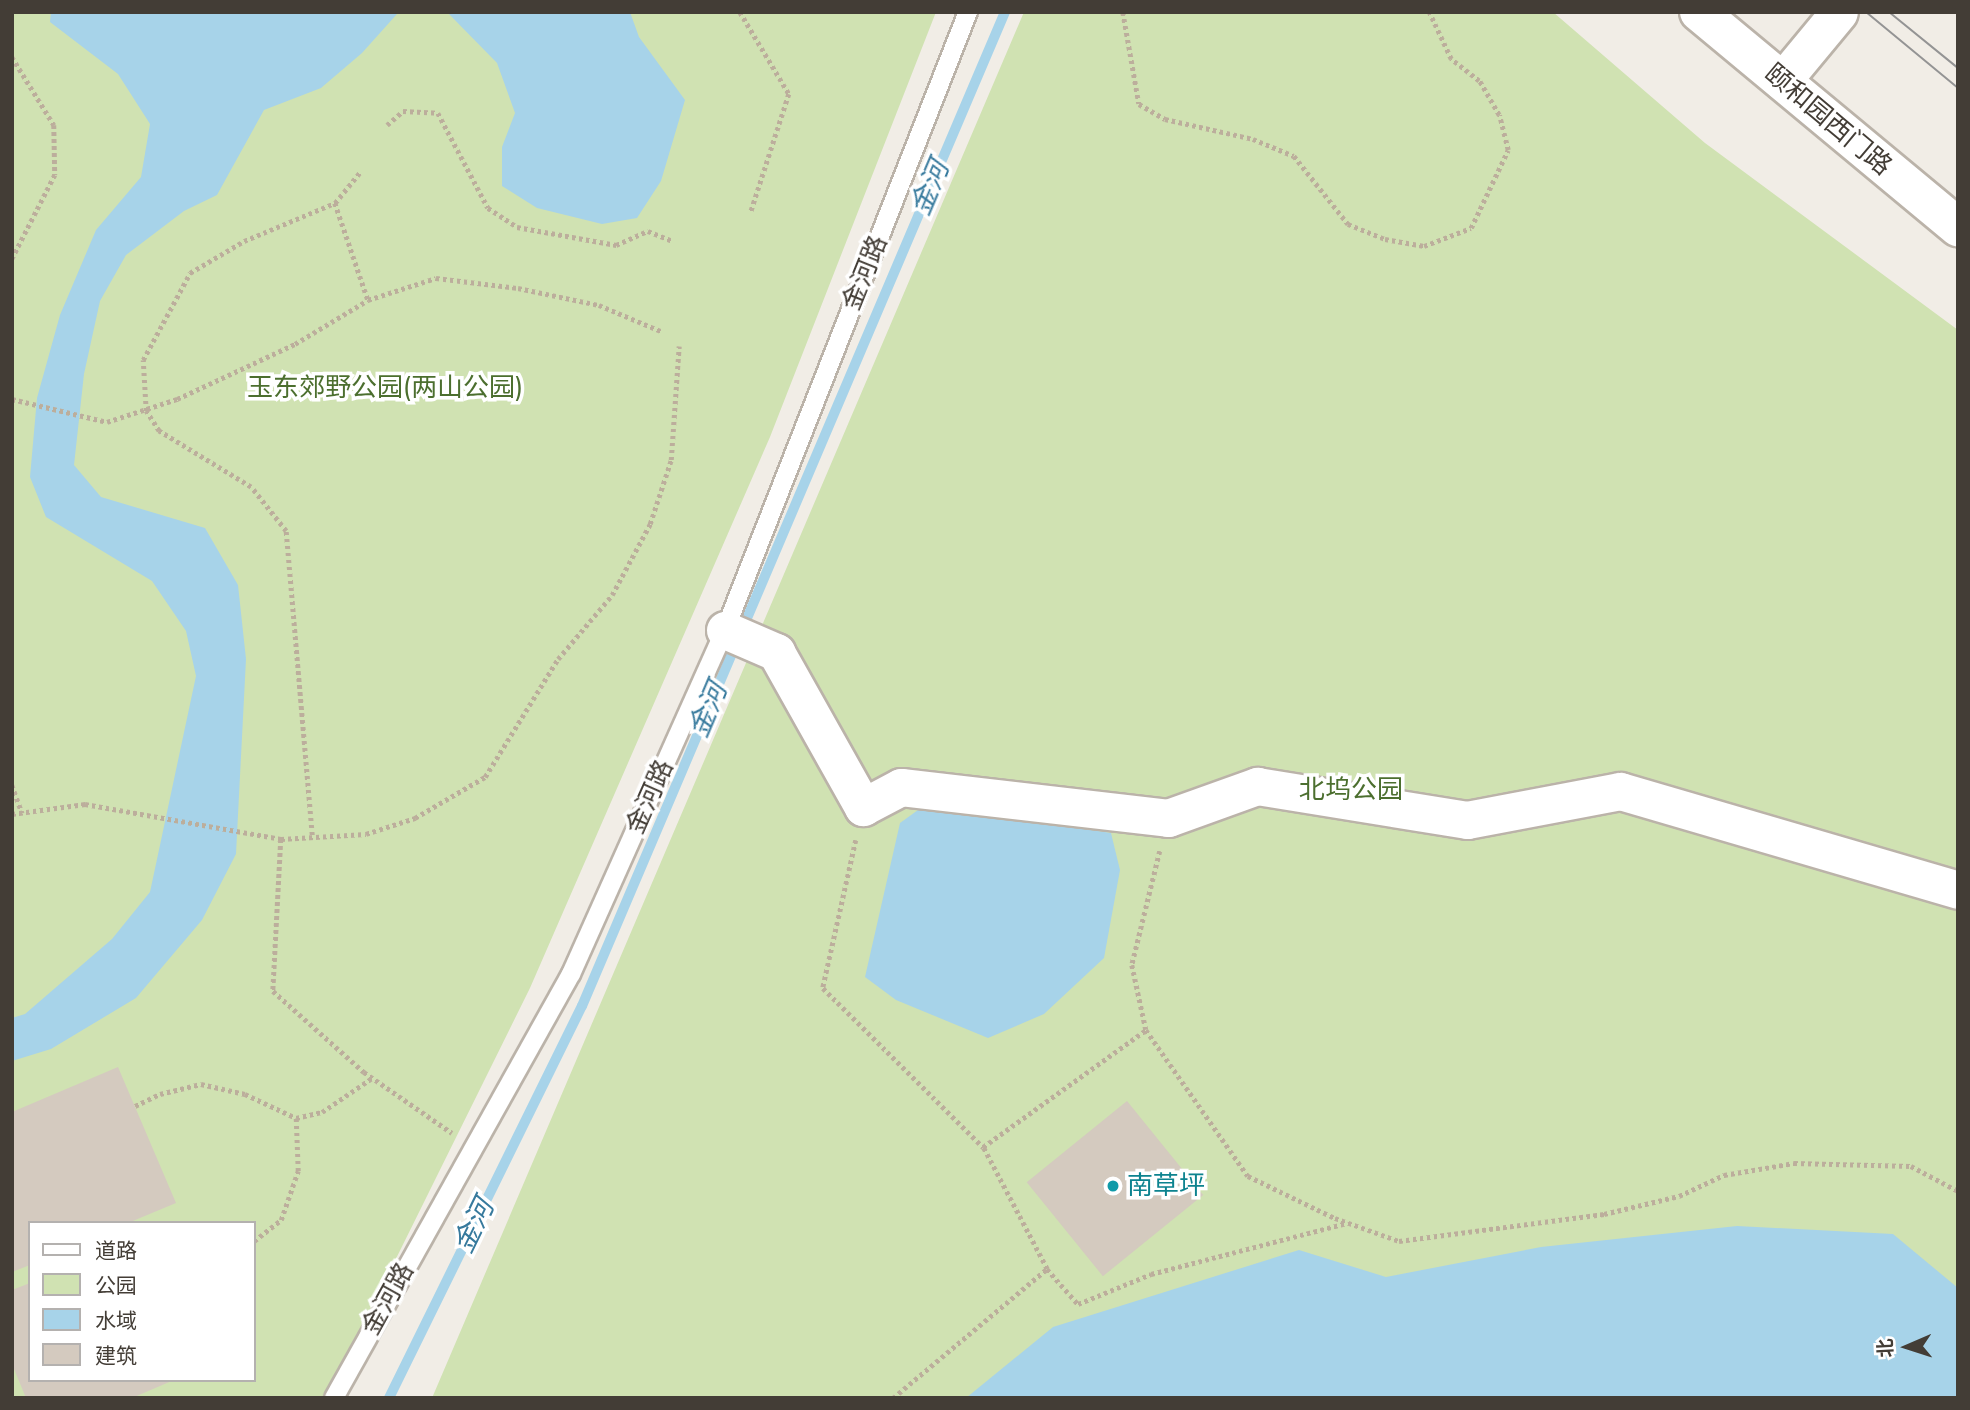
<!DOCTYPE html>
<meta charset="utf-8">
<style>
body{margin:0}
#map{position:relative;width:1970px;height:1410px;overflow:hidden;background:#f1ede6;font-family:Jost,"Noto Sans SC",sans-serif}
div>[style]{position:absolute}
.green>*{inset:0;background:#d0e2b2}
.water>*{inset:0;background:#a7d3e9}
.stream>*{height:10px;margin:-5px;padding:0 5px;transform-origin:5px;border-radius:5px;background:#a7d3e9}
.building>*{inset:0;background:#d4cabf;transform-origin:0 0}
.path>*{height:4.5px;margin-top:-2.25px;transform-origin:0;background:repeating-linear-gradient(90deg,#bcae9c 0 3.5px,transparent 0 7px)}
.roads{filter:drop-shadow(2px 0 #bbb3a9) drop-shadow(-2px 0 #bbb3a9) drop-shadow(0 2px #bbb3a9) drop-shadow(0 -2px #bbb3a9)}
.service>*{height:18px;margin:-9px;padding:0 9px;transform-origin:9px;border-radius:9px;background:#fff}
.minor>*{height:37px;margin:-18.5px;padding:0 18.5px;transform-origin:18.5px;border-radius:18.5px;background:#fff}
.tertiary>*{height:38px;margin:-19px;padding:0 19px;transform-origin:19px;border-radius:19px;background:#fff}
.tram>*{height:2px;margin:-1px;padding:0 1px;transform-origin:1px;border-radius:1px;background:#949494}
.dots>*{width:19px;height:19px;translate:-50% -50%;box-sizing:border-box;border:4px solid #fff;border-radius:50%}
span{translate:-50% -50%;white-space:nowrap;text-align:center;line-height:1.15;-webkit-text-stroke:7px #fff;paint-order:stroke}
.street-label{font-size:26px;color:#433d36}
.park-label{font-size:26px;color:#4c6f2f}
.culture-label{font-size:26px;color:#0d838f}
.left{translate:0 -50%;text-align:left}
.water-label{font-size:28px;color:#377a9d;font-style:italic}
.frame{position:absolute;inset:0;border:14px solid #433d36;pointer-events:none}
.legend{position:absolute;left:28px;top:1221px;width:228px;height:161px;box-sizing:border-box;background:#fff;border:2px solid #b4b1af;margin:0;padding:9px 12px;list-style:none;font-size:21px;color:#433d36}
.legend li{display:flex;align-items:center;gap:14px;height:35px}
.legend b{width:35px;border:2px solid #b4b1af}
.north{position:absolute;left:1872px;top:1312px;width:70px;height:70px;-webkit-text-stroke:5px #fff;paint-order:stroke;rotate:267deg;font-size:19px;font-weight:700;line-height:28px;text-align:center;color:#433d36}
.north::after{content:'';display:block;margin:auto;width:24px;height:32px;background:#433d36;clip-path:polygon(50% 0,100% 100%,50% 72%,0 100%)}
</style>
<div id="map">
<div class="green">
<i style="clip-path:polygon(evenodd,12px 12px,936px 12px,770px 437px,530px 988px,327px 1398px,12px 1398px,12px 12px,30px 1223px,254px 1223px,254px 1380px,30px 1380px,30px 1223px)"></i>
<i style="clip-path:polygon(1024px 12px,1553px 12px,1705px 143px,1958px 330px,1958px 1398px,432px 1398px)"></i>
</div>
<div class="water">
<i style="clip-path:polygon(51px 12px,405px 12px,397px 14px,362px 53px,321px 88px,264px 110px,217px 195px,184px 211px,126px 255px,100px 301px,84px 374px,74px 465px,101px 497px,205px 528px,238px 585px,246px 659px,236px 854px,202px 920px,136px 998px,51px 1049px,12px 1061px,12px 1018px,25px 1014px,112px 939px,150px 892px,196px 676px,186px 631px,152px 581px,46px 517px,30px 477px,37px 398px,60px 315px,96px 230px,141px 177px,150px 124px,118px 74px,50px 22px)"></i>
<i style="clip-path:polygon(447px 12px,630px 12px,639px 37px,685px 100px,661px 181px,637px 218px,602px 224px,537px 208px,502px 186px,502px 147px,515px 113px,497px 63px)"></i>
<i style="clip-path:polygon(925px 805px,1111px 833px,1120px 870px,1104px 958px,1044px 1014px,988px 1038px,896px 1000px,865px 977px,900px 823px)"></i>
<i style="clip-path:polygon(1737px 1226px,1893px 1234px,1958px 1288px,1958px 1398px,966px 1398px,1053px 1327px,1299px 1250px,1386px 1277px,1541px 1247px)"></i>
</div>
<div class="stream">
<i style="left:389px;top:1398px;width:437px;rotate:-63.8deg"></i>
<i style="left:582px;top:1006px;width:1080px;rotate:-66.95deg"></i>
</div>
<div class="building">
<i style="clip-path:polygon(118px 1067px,176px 1203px,128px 1223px,30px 1223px,30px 1265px,12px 1272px,12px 1112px)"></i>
<i style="left:1127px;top:1101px;width:121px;height:129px;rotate:51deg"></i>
<i style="clip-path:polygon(30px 1283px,30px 1380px,174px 1380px,132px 1398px,26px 1398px,12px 1364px,12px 1290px)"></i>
</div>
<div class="path">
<i style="left:740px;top:12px;width:96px;rotate:59.1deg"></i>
<i style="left:789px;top:94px;width:124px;rotate:107.9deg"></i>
<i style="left:1123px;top:12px;width:93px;rotate:80.1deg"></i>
<i style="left:1139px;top:104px;width:30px;rotate:30deg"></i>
<i style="left:1165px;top:119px;width:90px;rotate:12.8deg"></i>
<i style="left:1253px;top:139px;width:44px;rotate:22.5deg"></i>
<i style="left:1294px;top:156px;width:87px;rotate:51.5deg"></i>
<i style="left:1348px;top:224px;width:40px;rotate:22deg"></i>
<i style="left:1385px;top:239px;width:40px;rotate:10deg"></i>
<i style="left:1424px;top:246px;width:50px;rotate:-21deg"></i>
<i style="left:1471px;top:228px;width:86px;rotate:-64.6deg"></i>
<i style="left:1508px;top:150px;width:36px;rotate:-104deg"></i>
<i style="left:1499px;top:115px;width:39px;rotate:-120deg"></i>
<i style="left:1479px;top:81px;width:36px;rotate:-142deg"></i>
<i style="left:1451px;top:59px;width:52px;rotate:-115.1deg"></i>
<i style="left:12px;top:57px;width:80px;rotate:58.3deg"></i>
<i style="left:54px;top:125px;width:50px;rotate:88.9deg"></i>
<i style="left:55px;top:175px;width:94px;rotate:117.1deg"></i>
<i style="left:387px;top:125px;width:21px;rotate:-41deg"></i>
<i style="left:403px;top:111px;width:35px;rotate:3deg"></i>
<i style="left:438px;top:113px;width:107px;rotate:62.2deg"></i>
<i style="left:488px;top:208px;width:35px;rotate:33deg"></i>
<i style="left:517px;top:227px;width:101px;rotate:10.3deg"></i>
<i style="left:616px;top:245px;width:35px;rotate:-24deg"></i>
<i style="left:648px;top:231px;width:27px;rotate:22deg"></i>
<i style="left:335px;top:203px;width:102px;rotate:71.2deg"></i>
<i style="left:12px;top:399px;width:98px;rotate:13.6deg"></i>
<i style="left:107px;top:422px;width:74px;rotate:-18.2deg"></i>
<i style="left:177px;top:399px;width:130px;rotate:-25deg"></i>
<i style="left:295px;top:344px;width:85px;rotate:-31.1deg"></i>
<i style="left:368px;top:300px;width:71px;rotate:-17.9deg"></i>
<i style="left:436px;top:278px;width:83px;rotate:7deg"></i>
<i style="left:518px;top:288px;width:83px;rotate:11.9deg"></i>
<i style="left:599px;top:305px;width:67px;rotate:22.8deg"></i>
<i style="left:12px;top:785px;width:30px;rotate:70deg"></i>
<i style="left:12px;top:814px;width:74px;rotate:-7.8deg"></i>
<i style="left:85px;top:804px;width:199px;rotate:10.1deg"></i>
<i style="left:281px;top:839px;width:85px;rotate:-3.4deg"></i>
<i style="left:366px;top:834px;width:52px;rotate:-18.1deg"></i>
<i style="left:415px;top:818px;width:81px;rotate:-30.4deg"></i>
<i style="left:485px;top:777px;width:139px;rotate:-58.3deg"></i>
<i style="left:558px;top:659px;width:84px;rotate:-49.8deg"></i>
<i style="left:612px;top:595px;width:81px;rotate:-61.8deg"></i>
<i style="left:650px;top:524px;width:67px;rotate:-71.8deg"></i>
<i style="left:671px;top:460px;width:114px;rotate:-86deg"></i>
<i style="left:312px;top:835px;width:305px;rotate:-94.9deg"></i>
<i style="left:286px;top:531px;width:56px;rotate:-128.5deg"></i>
<i style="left:251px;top:487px;width:108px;rotate:-148.7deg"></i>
<i style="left:159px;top:431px;width:24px;rotate:-123deg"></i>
<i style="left:146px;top:411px;width:51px;rotate:-93.4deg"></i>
<i style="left:143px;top:360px;width:99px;rotate:-61.6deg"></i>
<i style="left:190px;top:273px;width:63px;rotate:-30.7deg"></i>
<i style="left:244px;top:241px;width:99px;rotate:-22.7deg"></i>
<i style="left:335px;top:203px;width:40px;rotate:-51deg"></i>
<i style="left:281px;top:839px;width:152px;rotate:93deg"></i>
<i style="left:273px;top:991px;width:122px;rotate:41.7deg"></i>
<i style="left:364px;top:1072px;width:107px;rotate:34.7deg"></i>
<i style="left:856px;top:840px;width:152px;rotate:102.6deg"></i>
<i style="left:823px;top:988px;width:226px;rotate:44.8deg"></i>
<i style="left:1160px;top:851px;width:117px;rotate:103.8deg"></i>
<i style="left:1132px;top:965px;width:66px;rotate:77.8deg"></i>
<i style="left:1146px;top:1030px;width:178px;rotate:55.1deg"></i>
<i style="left:1248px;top:1176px;width:97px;rotate:25.8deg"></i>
<i style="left:1335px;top:1218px;width:68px;rotate:19.8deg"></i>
<i style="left:1399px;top:1241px;width:207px;rotate:-7.5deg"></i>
<i style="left:1604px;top:1214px;width:77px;rotate:-13.5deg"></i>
<i style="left:1679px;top:1196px;width:50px;rotate:-25deg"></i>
<i style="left:1724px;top:1175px;width:71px;rotate:-9.7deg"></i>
<i style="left:1794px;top:1163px;width:117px;rotate:1.5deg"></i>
<i style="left:1911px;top:1166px;width:53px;rotate:28deg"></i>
<i style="left:135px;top:1106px;width:28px;rotate:-26deg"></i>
<i style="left:160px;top:1094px;width:42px;rotate:-13.7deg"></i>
<i style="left:201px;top:1084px;width:45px;rotate:12.8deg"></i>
<i style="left:245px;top:1094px;width:56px;rotate:25.2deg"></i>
<i style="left:296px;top:1118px;width:27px;rotate:-13deg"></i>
<i style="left:322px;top:1112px;width:60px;rotate:-34.2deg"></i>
<i style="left:254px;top:1241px;width:34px;rotate:-38deg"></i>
<i style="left:281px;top:1220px;width:52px;rotate:-70.9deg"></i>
<i style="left:298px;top:1171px;width:53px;rotate:-92.2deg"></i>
<i style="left:1047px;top:1269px;width:47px;rotate:48.5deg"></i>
<i style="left:1078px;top:1304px;width:79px;rotate:-22.3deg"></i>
<i style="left:1151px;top:1274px;width:203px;rotate:-14.6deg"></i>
<i style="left:893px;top:1398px;width:201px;rotate:-40deg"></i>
<i style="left:1047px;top:1269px;width:138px;rotate:-117.7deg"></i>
<i style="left:983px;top:1147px;width:201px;rotate:-35.7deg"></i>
</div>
<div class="roads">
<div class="service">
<i style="left:334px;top:1398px;width:486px;rotate:-60.8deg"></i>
<i style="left:571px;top:974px;width:377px;rotate:-65.9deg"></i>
<i style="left:725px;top:630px;width:664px;rotate:-68.54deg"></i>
</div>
<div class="minor">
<i style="left:1782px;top:81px;width:89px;rotate:-50.4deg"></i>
<i style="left:725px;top:630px;width:56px;rotate:23.3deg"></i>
<i style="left:776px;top:652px;width:178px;rotate:60.7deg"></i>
<i style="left:863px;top:807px;width:43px;rotate:-27.8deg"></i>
<i style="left:901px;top:787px;width:269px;rotate:6.6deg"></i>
<i style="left:1168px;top:818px;width:95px;rotate:-19.8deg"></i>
<i style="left:1257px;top:786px;width:213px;rotate:9.2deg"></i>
<i style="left:1467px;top:820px;width:156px;rotate:-10.7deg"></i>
<i style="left:1620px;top:791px;width:352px;rotate:16.3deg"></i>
</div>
<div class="tertiary">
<i style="left:1699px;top:12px;width:337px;rotate:39.7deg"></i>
</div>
</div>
<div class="tram">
<i style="left:1866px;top:12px;width:119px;rotate:39.6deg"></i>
<i style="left:1889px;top:12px;width:89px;rotate:39.1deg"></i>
</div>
<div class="dots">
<i style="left:1113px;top:1186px;background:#0f9aa8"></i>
</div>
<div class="street-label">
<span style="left:1828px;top:120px;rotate:40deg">颐和园西门路</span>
<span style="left:865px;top:273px;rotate:-68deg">金河路</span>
<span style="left:650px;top:797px;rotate:-66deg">金河路</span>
<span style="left:388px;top:1299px;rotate:-61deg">金河路</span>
</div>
<div class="park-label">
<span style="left:385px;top:388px">玉东郊野公园(两山公园)</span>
<span style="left:1351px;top:790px">北坞公园</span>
</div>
<div class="culture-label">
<span class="left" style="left:1127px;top:1186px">南草坪</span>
</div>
<div class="water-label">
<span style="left:930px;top:188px;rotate:-67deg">金河</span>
<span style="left:708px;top:710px;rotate:-67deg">金河</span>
<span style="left:474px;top:1226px;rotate:-64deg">金河</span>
</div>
<div class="frame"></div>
<ul class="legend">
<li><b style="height:9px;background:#fff"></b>道路</li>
<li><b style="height:19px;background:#d0e2b2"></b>公园</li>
<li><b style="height:19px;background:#a7d3e9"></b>水域</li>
<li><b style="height:19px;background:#d4cabf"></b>建筑</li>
</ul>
<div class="north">北</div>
</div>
